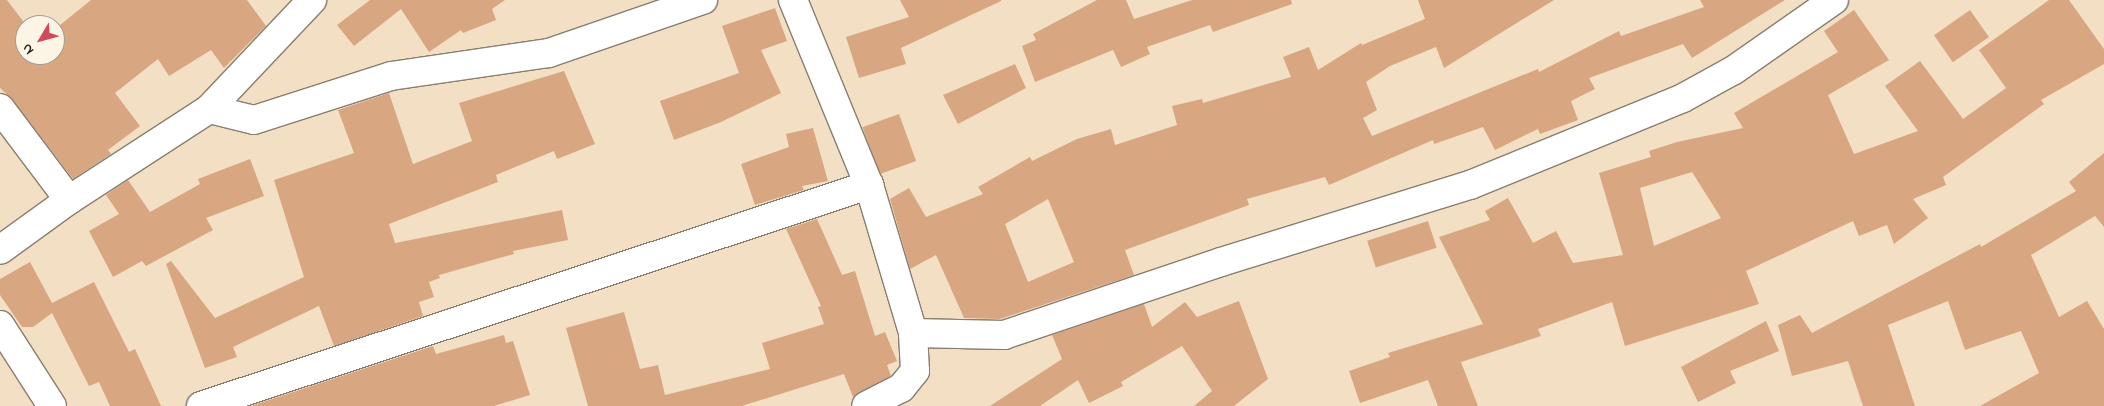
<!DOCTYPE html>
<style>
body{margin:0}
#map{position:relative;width:2104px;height:406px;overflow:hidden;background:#f3dfc3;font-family:"Indie Flower",sans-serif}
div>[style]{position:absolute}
.building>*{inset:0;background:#d8a781;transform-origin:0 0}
.roads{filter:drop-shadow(1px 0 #887e70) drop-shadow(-1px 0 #887e70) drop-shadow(0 1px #887e70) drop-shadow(0 -1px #887e70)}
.minor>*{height:28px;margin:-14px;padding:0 14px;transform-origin:14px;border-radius:14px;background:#fff}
span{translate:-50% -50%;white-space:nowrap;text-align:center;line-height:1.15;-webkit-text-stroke:4.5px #fcf5e5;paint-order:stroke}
.north{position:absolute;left:15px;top:15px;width:50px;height:50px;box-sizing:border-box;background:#fcf5e5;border:1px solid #a29e95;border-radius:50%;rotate:233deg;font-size:14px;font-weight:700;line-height:20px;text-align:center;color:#1c1c1c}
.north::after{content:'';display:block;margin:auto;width:18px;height:22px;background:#d1495b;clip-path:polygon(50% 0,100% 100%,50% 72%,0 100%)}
</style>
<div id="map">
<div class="building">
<i style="clip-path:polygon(0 0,7px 0,26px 25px,25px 55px,55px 55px,55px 29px,91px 0,247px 0,266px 26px,224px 68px,211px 50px,169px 76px,158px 59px,115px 93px,140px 126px,108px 150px,111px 154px,73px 179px,12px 99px,0 88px)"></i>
<i style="clip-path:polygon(370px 0,505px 0,492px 9px,496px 20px,463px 33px,461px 30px,429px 52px,401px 9px,354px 46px,337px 25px)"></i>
<i style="clip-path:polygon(900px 0,1001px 0,1001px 1px,901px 48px,906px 64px,859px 78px,846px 37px,909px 17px)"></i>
<i style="clip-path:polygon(1097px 0,1126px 0,1134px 19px,1192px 0,1291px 0,1292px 4px,1213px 32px,1210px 25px,1147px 47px,1150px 54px,1121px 67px,1113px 50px,1035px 82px,1022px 46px,1036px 40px,1033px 34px)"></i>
<i style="clip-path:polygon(evenodd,1418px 0,1554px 0,1444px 68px,1436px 47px,1390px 66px,1366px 82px,1377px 110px,1363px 118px,1372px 136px,1538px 69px,1539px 72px,1619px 31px,1621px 36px,1704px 7px,1700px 0,1785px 0,1692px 58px,1683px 44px,1589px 78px,1595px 89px,1571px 101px,1578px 120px,1540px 134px,1538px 129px,1495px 150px,1483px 127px,1434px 144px,1433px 140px,1329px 185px,1325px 177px,1247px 199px,1249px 205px,1125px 250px,1134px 275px,1000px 319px,964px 318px,936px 255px,910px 269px,890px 199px,909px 188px,926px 217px,983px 194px,978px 187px,1030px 157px,1032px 161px,1077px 139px,1111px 129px,1115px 145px,1177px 125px,1172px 106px,1202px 99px,1203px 103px,1291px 77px,1283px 57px,1309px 47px,1318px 70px,1361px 43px,1362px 45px,1425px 19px,1418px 0,1048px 199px,1074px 262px,1028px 282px,1005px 224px,1048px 199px)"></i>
<i style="clip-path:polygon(evenodd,2049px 0,2069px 0,2104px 49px,2104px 64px,2041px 100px,2044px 104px,1943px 177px,1946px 185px,1913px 199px,1928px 218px,1894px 244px,1887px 225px,1859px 236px,1853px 221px,1746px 271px,1759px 304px,1625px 346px,1612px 302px,1538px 329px,1541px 336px,1461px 362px,1478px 406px,1438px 406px,1428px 380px,1360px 403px,1349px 371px,1390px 357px,1388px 353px,1483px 324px,1439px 237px,1490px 220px,1485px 211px,1508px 198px,1533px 243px,1556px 231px,1573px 263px,1623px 255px,1599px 173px,1651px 157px,1649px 151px,1677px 142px,1743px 128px,1734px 113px,1838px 52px,1824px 31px,1854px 10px,1889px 60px,1828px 95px,1854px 154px,1918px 131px,1885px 86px,1920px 61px,1963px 119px,2006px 88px,1979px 50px,2049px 0,1692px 172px,1721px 218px,1654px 246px,1640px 188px,1692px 172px)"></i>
<i style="clip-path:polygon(775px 8px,787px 41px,761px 50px,781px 93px,721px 122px,674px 140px,660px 101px,739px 73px,722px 26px)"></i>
<i style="left:1970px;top:10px;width:33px;height:44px;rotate:55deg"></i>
<i style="clip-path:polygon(1015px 64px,1026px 88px,958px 124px,943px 95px)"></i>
<i style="clip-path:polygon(564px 71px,595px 144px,557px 159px,554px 151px,496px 175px,498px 182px,389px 224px,395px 243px,562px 210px,568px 240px,513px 251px,514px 254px,439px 275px,440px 278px,429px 282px,434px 297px,419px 302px,423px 316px,334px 346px,319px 306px,233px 347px,237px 357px,205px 368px,166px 264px,171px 261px,215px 318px,304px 277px,274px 180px,354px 153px,338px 110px,389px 93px,413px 164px,472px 141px,459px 103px)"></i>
<i style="left:899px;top:114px;width:50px;height:39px;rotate:70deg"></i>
<i style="clip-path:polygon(813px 128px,828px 181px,802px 186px,804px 190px,755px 205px,741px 164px,789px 147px,786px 134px)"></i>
<i style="clip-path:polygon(2104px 153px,2104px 227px,2095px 216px,2031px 255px,2059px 317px,2087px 301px,2104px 329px,2104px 406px,1980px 406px,2039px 373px,2021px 331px,1965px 350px,1948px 301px,1888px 325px,1915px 406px,1863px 406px,1848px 361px,1792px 376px,1778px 325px,1800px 315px,1812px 333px,1980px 244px,1981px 247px,2076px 191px,2069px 182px)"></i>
<i style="clip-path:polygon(250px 159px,264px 196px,206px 218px,213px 230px,146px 266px,142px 261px,113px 277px,89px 231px,119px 214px,106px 195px,128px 180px,150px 212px,200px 184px,198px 179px)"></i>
<i style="clip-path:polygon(817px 219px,842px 275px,855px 271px,875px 336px,885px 332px,897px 361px,887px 365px,891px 376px,853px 397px,844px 374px,742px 406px,588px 406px,566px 328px,624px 312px,640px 369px,658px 365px,665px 395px,770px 369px,762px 343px,824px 324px,818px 307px,821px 306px,786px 229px)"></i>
<i style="left:1428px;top:221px;width:28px;height:64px;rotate:72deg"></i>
<i style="clip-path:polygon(30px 262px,52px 303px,94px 282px,129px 352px,135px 349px,161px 406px,110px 406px,99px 382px,89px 386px,52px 313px,33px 327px,22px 327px,0 295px,0 279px)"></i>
<i style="clip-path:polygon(1239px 301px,1268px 379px,1234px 406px,1194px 406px,1212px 391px,1182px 346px,1121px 382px,1123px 386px,1089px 403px,1078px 380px,1040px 406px,990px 406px,1062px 359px,1052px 335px,1144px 304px,1152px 327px,1185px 302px,1197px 317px)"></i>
<i style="clip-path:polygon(1766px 321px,1779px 351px,1730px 371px,1736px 383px,1698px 402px,1681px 367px)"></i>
<i style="clip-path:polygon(504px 335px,506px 343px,513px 341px,530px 395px,494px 406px,251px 406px,433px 346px,436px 354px)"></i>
</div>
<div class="roads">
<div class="minor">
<i style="left:793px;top:0;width:200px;rotate:67.7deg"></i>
<i style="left:869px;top:185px;width:154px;rotate:73.4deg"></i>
<i style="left:913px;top:333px;width:38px;rotate:87deg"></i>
<i style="left:915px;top:371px;width:22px;rotate:129deg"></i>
<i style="left:901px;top:388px;width:39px;rotate:153deg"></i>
<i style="left:0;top:108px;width:115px;rotate:53.1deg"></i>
<i style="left:69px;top:200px;width:85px;rotate:144.1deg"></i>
<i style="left:209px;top:109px;width:150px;rotate:-46.6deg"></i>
<i style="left:69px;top:200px;width:167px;rotate:-33deg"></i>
<i style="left:209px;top:109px;width:46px;rotate:13.7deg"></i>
<i style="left:254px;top:120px;width:144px;rotate:-17.8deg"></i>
<i style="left:391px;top:76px;width:160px;rotate:-8.3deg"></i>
<i style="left:549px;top:53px;width:163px;rotate:-19deg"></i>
<i style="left:0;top:325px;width:96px;rotate:57.3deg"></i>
<i style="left:913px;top:333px;width:91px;rotate:1.3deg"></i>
<i style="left:1004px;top:335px;width:229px;rotate:-18.6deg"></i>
<i style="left:1221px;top:262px;width:261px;rotate:-17.2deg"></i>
<i style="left:1470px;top:185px;width:230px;rotate:-22.2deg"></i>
<i style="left:1683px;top:98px;width:58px;rotate:-28.8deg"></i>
<i style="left:1734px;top:70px;width:122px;rotate:-35deg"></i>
<i style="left:201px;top:406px;width:704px;rotate:-18.31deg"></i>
</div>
</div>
<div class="north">N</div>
</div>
